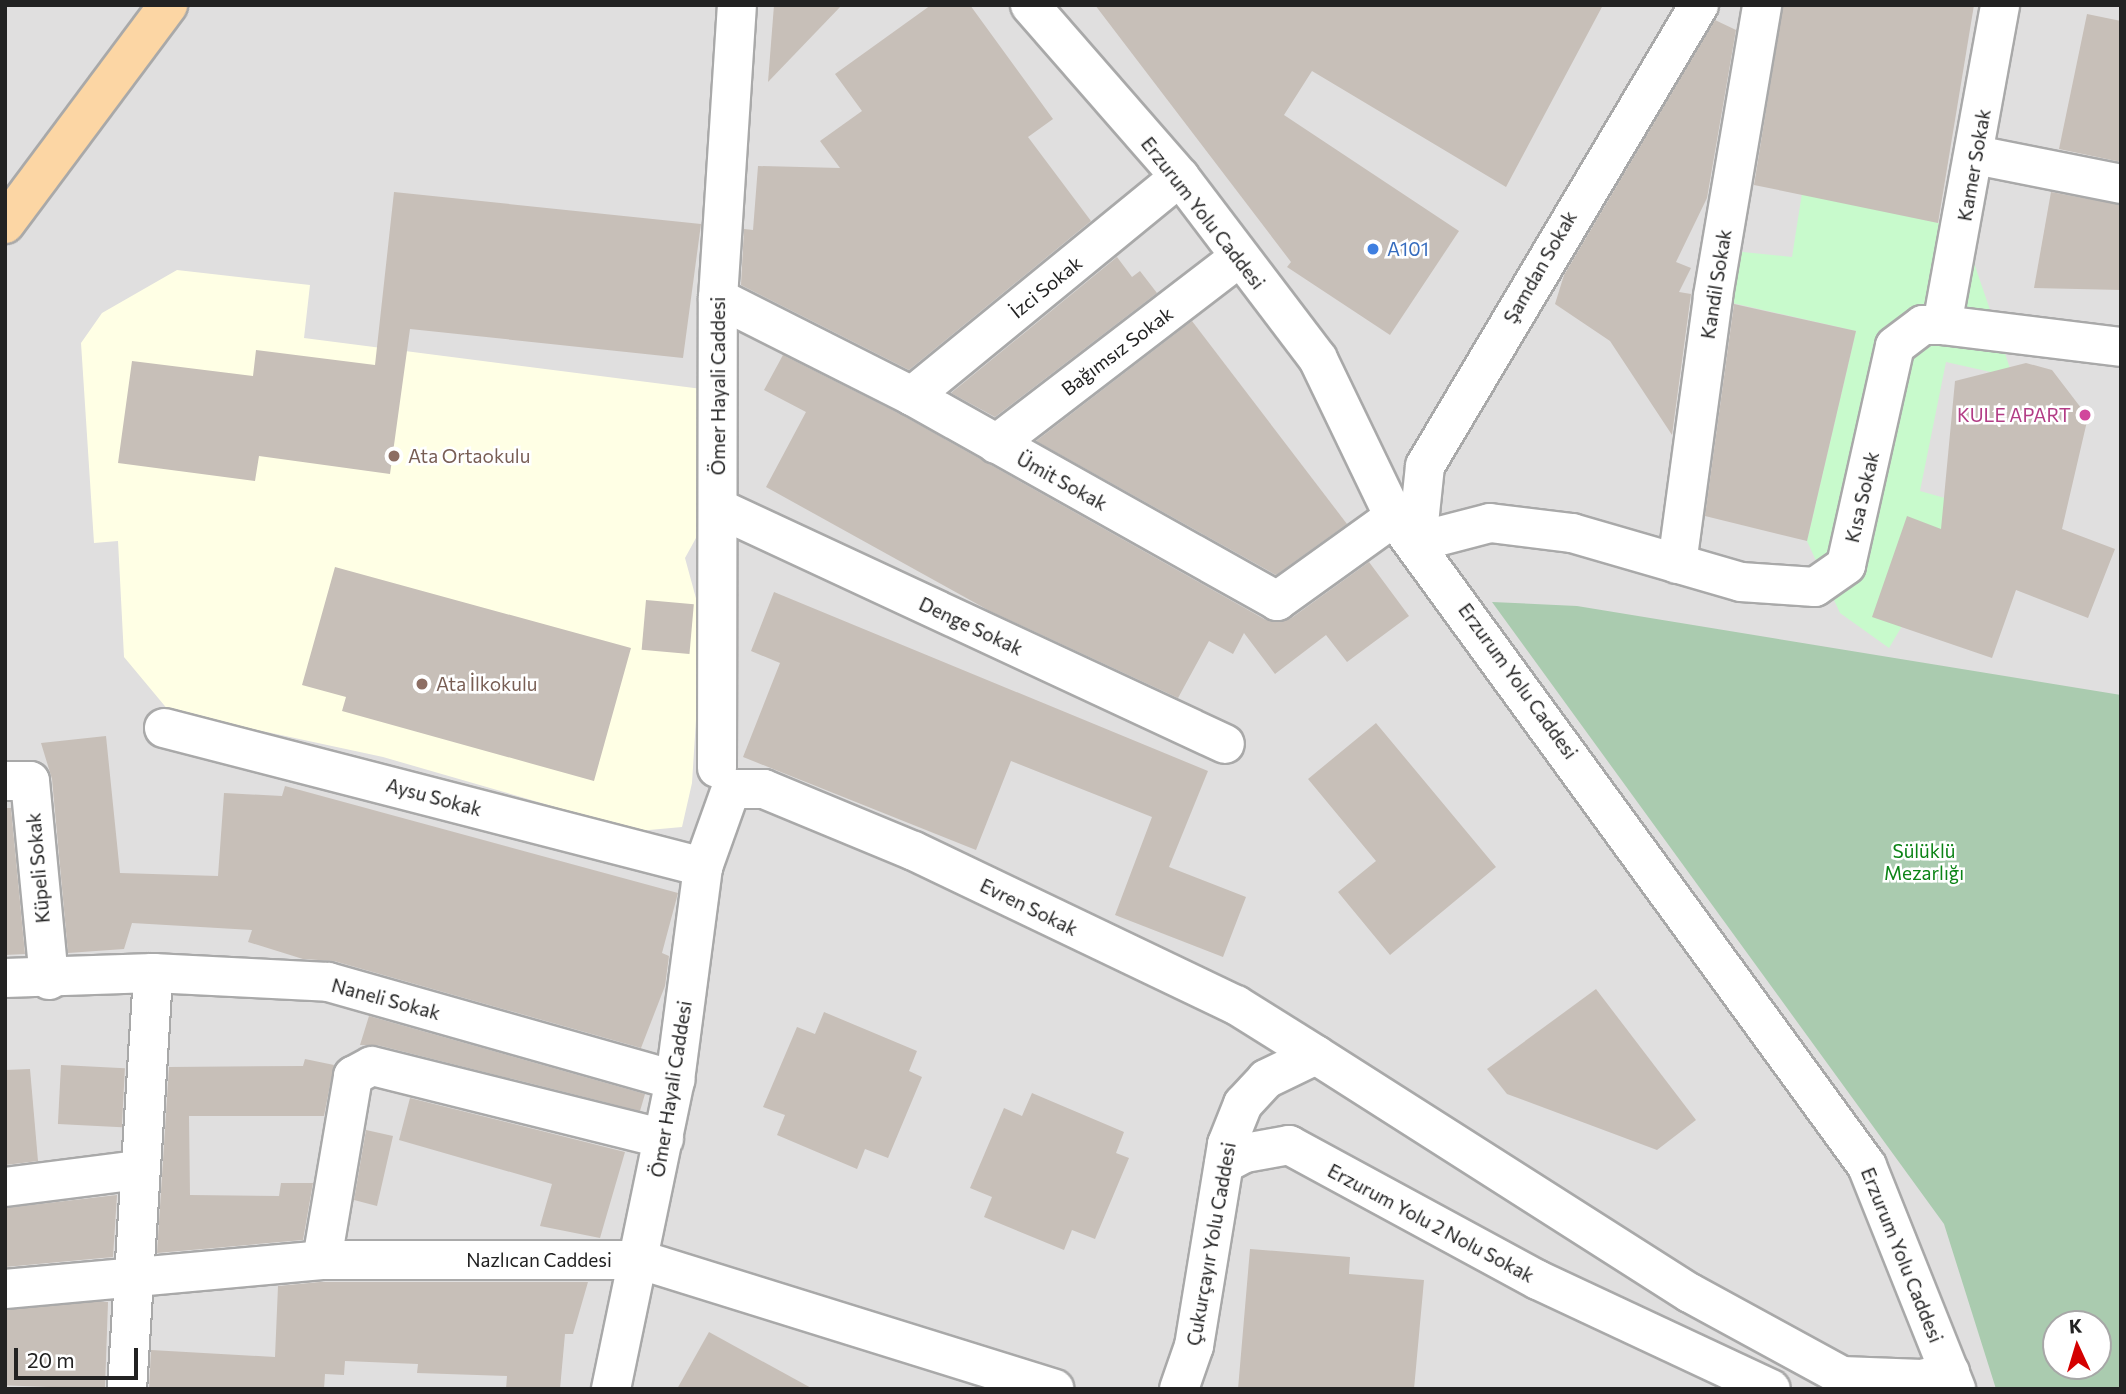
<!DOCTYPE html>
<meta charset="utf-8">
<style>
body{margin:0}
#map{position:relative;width:2126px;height:1394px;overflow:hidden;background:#f2efe9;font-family:Commissioner,sans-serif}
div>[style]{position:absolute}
.residential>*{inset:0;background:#e0dfdf}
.education>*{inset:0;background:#ffffe5}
.cemetery>*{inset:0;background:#aacbaf}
.park>*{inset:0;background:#c8facc}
.building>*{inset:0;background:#c7bfb8;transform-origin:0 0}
.roads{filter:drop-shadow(2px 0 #a9a9a9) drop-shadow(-2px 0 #a9a9a9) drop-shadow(0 2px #a9a9a9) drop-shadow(0 -2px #a9a9a9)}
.minor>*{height:38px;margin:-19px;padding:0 19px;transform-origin:19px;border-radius:19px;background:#fff}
.tertiary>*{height:38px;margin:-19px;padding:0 19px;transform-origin:19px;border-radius:19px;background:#fff}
.primary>*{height:38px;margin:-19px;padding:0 19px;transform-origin:19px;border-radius:19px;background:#fcd6a4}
.dots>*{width:19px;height:19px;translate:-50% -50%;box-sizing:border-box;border:4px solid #fff;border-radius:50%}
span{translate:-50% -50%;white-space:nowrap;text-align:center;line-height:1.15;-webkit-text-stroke:5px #fff;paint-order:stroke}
.street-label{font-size:19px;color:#222}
.shop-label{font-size:19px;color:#366cbe}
.left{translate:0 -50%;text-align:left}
.hotel-label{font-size:19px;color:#b23c85}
.right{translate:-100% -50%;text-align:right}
.education-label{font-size:19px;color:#785e54}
.park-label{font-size:19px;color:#0c8416}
.frame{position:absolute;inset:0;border:7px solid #222;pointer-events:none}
.north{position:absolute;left:2042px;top:1310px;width:70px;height:70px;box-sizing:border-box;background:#fff;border:2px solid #a7a7a7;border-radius:50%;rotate:356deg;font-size:19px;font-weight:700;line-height:28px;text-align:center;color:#222}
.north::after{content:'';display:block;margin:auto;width:24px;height:32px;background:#d40000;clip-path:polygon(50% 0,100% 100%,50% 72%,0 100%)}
.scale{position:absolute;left:14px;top:1348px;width:124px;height:32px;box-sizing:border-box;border:4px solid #222;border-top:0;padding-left:9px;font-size:21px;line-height:24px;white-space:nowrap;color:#222;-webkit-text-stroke:5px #fff;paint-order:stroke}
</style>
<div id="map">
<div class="residential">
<i style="clip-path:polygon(evenodd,5px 5px,2121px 5px,2121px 1389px,5px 1389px,5px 5px,2056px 1324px,2098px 1324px,2098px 1366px,2056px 1366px,2056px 1324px)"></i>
</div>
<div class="education">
<i style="clip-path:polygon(177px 270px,310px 285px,304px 338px,702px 389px,696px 538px,685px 558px,697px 602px,700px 657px,692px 783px,682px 827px,638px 831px,383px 757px,169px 711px,124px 657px,118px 541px,94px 543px,81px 343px,102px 313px)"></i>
</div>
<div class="cemetery">
<i style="clip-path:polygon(evenodd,1492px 602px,1577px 606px,2121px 695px,2121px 1389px,1996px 1389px,1944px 1224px,1492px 602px,2056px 1324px,2098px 1324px,2098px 1366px,2056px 1366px,2056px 1324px)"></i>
</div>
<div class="park">
<i style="clip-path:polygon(1802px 193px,1962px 228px,2013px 377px,1946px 362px,1920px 491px,1973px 506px,1889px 648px,1840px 613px,1807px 541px,1856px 331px,1728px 302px,1733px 251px,1792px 257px)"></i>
</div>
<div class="building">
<i style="clip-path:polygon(774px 5px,842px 5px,768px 82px)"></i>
<i style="clip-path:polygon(931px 5px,970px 5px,1053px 119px,1028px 137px,1091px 221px,909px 370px,741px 285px,744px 229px,753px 230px,758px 166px,840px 168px,820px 141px,862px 111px,835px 74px)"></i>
<i style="clip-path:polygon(1095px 5px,1603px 5px,1506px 187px,1312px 71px,1284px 115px,1459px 231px,1390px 335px,1287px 267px,1291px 262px)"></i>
<i style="clip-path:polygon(1783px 5px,1974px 5px,1938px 223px,1754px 185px)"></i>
<i style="clip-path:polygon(2087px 14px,2121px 21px,2121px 162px,2059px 149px)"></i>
<i style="clip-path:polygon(1715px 20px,1736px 30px,1707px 198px,1676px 262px,1691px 268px,1679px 292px,1691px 294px,1672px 435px,1610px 341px,1555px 304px,1564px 275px)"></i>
<i style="clip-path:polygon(394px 192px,701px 224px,683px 358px,410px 329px,390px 474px,259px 456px,255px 481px,118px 463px,132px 361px,253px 376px,256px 350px,375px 365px)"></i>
<i style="clip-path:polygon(2051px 192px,2121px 205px,2121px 290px,2034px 288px)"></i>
<i style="clip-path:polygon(1117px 257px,1132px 277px,1140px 271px,1157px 293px,995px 417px,951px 393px)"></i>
<i style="clip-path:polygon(1734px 304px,1856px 331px,1807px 541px,1705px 516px)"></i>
<i style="clip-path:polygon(1192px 321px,1347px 524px,1276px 575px,1036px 441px)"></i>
<i style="clip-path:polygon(783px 355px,902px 415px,1266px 620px,1290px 619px,1369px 562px,1409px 616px,1347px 662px,1326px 635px,1275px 674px,1244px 633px,1233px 654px,1209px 641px,1178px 698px,988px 610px,766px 487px,806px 412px,764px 390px)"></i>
<i style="clip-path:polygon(2026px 363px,2052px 370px,2088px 417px,2062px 529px,2115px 549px,2088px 618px,2016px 590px,1992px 658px,1872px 617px,1907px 516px,1941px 529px,1955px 381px)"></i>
<i style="clip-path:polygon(335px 567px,631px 648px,594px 781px,342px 711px,346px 697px,302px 685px)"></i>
<i style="clip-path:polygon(774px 592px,1208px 771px,1169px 867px,1246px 897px,1223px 957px,1115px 915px,1152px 817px,1011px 761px,976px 850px,743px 757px,780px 663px,751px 651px)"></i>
<i style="left:646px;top:600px;width:48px;height:50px;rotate:5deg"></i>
<i style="clip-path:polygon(1376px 723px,1496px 867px,1390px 955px,1338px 892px,1376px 861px,1308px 779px)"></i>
<i style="clip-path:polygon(106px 736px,120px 873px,218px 876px,224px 793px,282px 796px,285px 786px,678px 893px,662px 953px,669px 956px,665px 986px,641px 1048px,334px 961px,303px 959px,248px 942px,252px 930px,132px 923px,124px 949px,68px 953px,52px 779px,41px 743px)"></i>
<i style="clip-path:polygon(5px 808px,11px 808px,25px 954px,5px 955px)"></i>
<i style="clip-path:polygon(1596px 989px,1696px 1120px,1657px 1150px,1507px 1094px,1487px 1069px)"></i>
<i style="clip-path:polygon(824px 1012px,917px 1051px,909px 1071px,922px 1077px,888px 1158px,865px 1149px,857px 1169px,777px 1135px,785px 1115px,763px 1107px,797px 1027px,815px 1034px)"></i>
<i style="clip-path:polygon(369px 1016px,645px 1094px,640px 1111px,377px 1045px,360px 1045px)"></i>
<i style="clip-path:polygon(305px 1059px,334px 1065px,324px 1116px,189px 1116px,190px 1195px,279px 1196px,281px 1183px,313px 1183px,303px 1240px,157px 1253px,169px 1067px,303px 1066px)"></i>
<i style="left:61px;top:1065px;width:64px;height:59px;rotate:3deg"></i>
<i style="clip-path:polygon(30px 1069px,38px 1161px,5px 1165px,5px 1070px)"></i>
<i style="clip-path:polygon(1032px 1093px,1124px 1132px,1116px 1153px,1129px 1158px,1095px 1239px,1072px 1230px,1064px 1250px,984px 1217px,992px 1197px,970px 1188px,1004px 1108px,1022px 1116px)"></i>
<i style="clip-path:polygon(410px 1098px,625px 1152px,600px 1238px,540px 1226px,552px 1184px,399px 1140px)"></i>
<i style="clip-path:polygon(366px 1130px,393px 1136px,377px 1206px,354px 1200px)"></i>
<i style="clip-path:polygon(117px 1195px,113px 1257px,5px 1267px,5px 1208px)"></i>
<i style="clip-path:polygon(1250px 1249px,1350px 1257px,1349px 1274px,1424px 1280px,1414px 1389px,1238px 1389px)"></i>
<i style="clip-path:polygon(320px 1282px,588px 1282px,573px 1334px,565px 1334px,560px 1389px,506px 1389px,507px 1376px,417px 1373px,418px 1364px,345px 1361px,344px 1375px,325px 1374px,324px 1389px,149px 1389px,151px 1350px,275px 1357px,278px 1286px)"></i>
<i style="left:108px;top:1302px;width:87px;height:103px;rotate:92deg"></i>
<i style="clip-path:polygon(709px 1332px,813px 1389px,677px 1389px)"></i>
</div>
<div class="roads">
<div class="minor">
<i style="left:1699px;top:5px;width:536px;rotate:120.73deg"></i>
<i style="left:1425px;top:466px;width:76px;rotate:96deg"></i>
<i style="left:1417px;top:542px;width:75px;rotate:-14.6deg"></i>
<i style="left:1490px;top:523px;width:83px;rotate:7deg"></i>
<i style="left:1572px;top:533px;width:176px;rotate:16.2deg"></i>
<i style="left:1741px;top:582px;width:74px;rotate:3.9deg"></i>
<i style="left:1815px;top:587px;width:38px;rotate:-35deg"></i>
<i style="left:1846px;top:565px;width:224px;rotate:-77.4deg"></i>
<i style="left:1895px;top:346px;width:35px;rotate:-37deg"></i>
<i style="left:1923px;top:325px;width:19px"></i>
<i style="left:1942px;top:325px;width:180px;rotate:7deg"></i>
<i style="left:1976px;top:155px;width:148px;rotate:11.3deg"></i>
<i style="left:718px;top:298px;width:217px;rotate:26.8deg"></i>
<i style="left:912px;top:396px;width:419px;rotate:29.3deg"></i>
<i style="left:1277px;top:601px;width:144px;rotate:-35.7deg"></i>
<i style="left:1942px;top:325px;width:325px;rotate:-79.7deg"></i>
<i style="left:912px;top:396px;width:346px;rotate:-39.3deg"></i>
<i style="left:996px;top:444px;width:305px;rotate:-37.5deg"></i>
<i style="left:718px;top:508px;width:559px;rotate:24.96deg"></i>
<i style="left:1677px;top:564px;width:270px;rotate:-82.3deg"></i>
<i style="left:1713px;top:296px;width:295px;rotate:-80.4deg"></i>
<i style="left:164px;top:728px;width:557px;rotate:14.46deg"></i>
<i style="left:5px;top:781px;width:25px"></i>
<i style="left:30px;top:781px;width:200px;rotate:84.5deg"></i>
<i style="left:731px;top:789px;width:33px"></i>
<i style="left:764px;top:789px;width:162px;rotate:22.5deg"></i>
<i style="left:914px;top:851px;width:357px;rotate:25.6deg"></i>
<i style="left:1236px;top:1005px;width:94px;rotate:32deg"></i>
<i style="left:5px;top:978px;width:148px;rotate:-1.9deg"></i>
<i style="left:153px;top:973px;width:175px;rotate:2.9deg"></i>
<i style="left:328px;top:982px;width:361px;rotate:15.8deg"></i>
<i style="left:5px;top:1187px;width:134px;rotate:-7.3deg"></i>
<i style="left:322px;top:1260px;width:187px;rotate:-80.4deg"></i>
<i style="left:353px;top:1076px;width:21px;rotate:-28deg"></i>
<i style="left:372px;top:1066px;width:301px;rotate:14deg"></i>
<i style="left:127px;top:1389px;width:417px;rotate:-86.4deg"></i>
</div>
<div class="tertiary">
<i style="left:1030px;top:5px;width:228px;rotate:48.9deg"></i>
<i style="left:1180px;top:177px;width:228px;rotate:52.8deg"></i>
<i style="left:1318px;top:359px;width:175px;rotate:64.3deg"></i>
<i style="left:1394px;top:517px;width:803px;rotate:53.91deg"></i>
<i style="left:1867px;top:1166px;width:240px;rotate:68.2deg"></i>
<i style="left:717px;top:768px;width:470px;rotate:-89.9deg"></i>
<i style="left:718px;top:298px;width:294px;rotate:-86.3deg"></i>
<i style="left:1224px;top:1164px;width:24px;rotate:-28deg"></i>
<i style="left:1245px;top:1153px;width:45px;rotate:-10.3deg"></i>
<i style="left:1289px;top:1145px;width:283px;rotate:28.5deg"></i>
<i style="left:1538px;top:1280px;width:257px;rotate:25.1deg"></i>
<i style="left:5px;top:1289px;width:318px;rotate:-5.2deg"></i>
<i style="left:322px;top:1260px;width:319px"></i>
<i style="left:641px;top:1260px;width:433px;rotate:17.3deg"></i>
<i style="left:611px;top:1389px;width:316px;rotate:-78.3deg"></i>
<i style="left:675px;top:1080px;width:215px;rotate:-82.5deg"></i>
<i style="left:703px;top:867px;width:83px;rotate:-70.3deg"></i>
<i style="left:1179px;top:1389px;width:46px;rotate:-70.8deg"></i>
<i style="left:1194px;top:1346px;width:205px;rotate:-80.7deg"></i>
<i style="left:1227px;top:1144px;width:43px;rotate:-68.2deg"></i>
<i style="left:1243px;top:1104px;width:34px;rotate:-47deg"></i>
<i style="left:1266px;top:1079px;width:55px;rotate:-25.6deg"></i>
<i style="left:1316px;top:1055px;width:443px;rotate:32.5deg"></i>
<i style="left:1690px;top:1293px;width:173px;rotate:28.6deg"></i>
<i style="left:1842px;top:1376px;width:80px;rotate:2.1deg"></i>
<i style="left:1922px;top:1379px;width:29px;rotate:-14deg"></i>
</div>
<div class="primary">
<i style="left:5px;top:224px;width:273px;rotate:-53.3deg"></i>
</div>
</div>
<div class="dots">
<i style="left:1373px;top:249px;background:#3f7fe0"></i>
<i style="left:2085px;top:415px;background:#d1479c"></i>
<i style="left:394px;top:456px;background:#8d6e63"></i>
<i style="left:422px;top:684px;background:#8d6e63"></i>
</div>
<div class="street-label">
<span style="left:1974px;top:165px;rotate:-80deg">Kamer Sokak</span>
<span style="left:1203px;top:213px;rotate:52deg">Erzurum Yolu Caddesi</span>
<span style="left:1540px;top:267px;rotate:-60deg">Şamdan Sokak</span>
<span style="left:1716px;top:284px;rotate:-81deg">Kandil Sokak</span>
<span style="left:1046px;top:287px;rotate:-39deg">İzci Sokak</span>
<span style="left:1117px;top:351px;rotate:-37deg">Bağımsız Sokak</span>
<span style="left:718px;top:386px;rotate:-90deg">Ömer Hayali Caddesi</span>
<span style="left:1062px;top:481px;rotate:29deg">Ümit Sokak</span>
<span style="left:1862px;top:497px;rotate:-77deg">Kısa Sokak</span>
<span style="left:971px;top:626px;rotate:25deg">Denge Sokak</span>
<span style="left:1518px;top:681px;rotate:54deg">Erzurum Yolu Caddesi</span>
<span style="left:434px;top:797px;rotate:15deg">Aysu Sokak</span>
<span style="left:38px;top:868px;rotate:-95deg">Küpeli Sokak</span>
<span style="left:1029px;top:907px;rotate:26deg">Evren Sokak</span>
<span style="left:386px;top:999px;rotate:15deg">Naneli Sokak</span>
<span style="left:671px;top:1089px;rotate:-81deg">Ömer Hayali Caddesi</span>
<span style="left:1431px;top:1223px;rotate:28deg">Erzurum Yolu 2 Nolu Sokak</span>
<span style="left:1211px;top:1244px;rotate:-80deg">Çukurçayır Yolu Caddesi</span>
<span style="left:1902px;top:1255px;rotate:68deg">Erzurum Yolu Caddesi</span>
<span style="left:539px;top:1260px">Nazlıcan Caddesi</span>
</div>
<div class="shop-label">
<span class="left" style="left:1387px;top:249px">A101</span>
</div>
<div class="hotel-label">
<span class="right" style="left:2071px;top:415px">KULE APART</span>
</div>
<div class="education-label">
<span class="left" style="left:408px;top:456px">Ata Ortaokulu</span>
<span class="left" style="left:436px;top:684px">Ata İlkokulu</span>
</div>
<div class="park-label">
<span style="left:1924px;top:862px">Sülüklü<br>Mezarlığı</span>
</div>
<div class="frame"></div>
<div class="north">K</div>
<div class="scale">20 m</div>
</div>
